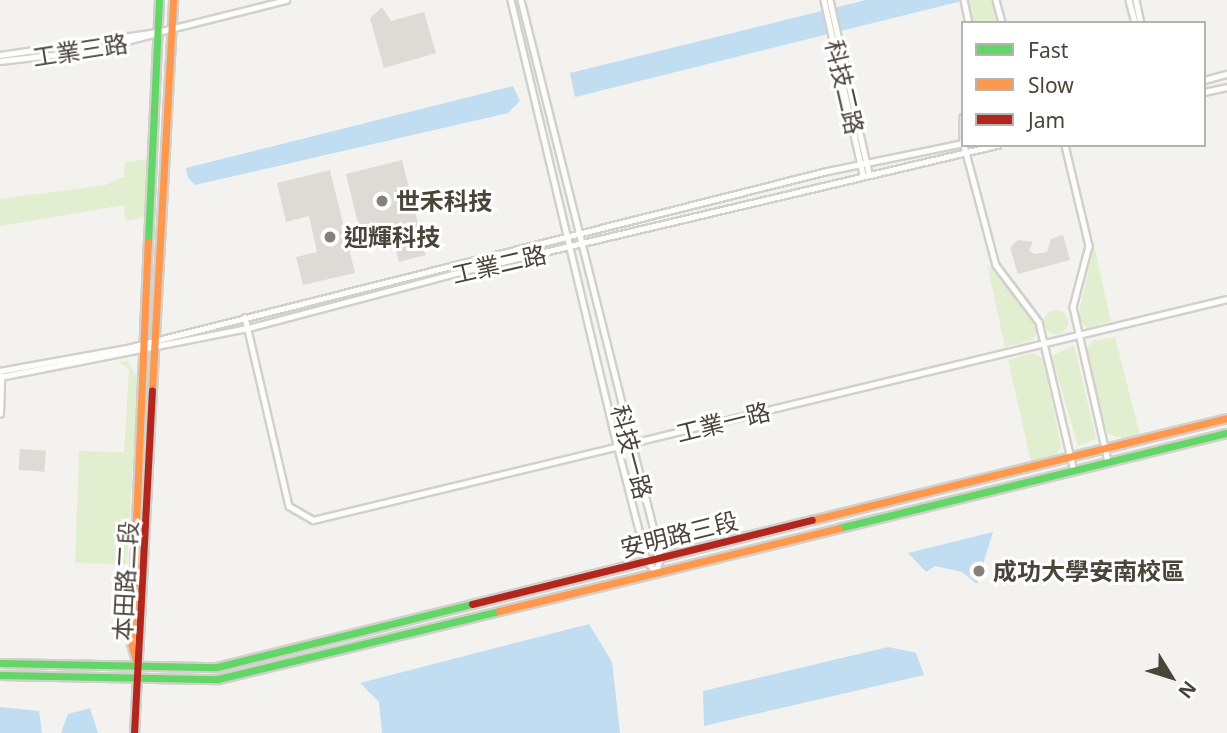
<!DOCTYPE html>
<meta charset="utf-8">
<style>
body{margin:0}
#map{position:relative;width:1227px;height:733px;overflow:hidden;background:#f4f2ee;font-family:"Noto Sans","Noto Sans TC",sans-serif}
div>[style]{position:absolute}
.green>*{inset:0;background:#e1eecf}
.round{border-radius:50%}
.water>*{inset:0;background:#c0ddf1}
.building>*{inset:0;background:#dedbd6;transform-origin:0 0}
.roads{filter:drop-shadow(2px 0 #d2d0cb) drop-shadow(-2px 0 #d2d0cb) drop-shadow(0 2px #d2d0cb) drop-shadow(0 -2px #d2d0cb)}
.street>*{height:4.5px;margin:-2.25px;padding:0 2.25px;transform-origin:2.25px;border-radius:2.25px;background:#fdfdfc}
.fast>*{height:7px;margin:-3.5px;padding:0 3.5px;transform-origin:3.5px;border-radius:3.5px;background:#63d668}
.slow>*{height:7px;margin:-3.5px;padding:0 3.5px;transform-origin:3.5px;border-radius:3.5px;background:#ff974d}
.jam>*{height:7px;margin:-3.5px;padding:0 3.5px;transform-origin:3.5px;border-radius:3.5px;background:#b3261e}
.dots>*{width:19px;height:19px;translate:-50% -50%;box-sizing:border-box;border:4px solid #fff;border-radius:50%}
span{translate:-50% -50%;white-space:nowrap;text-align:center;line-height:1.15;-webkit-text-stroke:6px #fff;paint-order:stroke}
.street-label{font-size:24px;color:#4b4439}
.poi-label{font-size:24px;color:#4b4439;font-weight:700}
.left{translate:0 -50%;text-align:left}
.legend{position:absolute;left:961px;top:21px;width:245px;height:126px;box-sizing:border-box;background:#fff;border:2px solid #b7b4b0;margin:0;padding:9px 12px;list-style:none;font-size:21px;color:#4b4439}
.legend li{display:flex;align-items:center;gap:14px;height:35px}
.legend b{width:35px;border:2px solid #b7b4b0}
.north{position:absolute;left:1136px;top:642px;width:70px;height:70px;-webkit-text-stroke:5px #fff;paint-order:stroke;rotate:128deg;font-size:19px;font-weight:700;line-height:28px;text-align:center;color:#4b4439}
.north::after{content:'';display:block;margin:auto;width:24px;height:32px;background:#4b4439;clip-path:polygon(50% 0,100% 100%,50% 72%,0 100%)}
</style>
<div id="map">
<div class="green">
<i style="clip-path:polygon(968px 0,991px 0,996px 23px,973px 23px)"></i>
<i style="clip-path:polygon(149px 159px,145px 217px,125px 221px,124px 205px,0 226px,0 199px,105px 185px,124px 177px,125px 162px)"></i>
<i style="clip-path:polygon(1094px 246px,1111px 321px,1088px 328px,1079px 321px,1080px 308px)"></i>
<i style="clip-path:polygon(987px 264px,1030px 317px,1037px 331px,1033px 340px,1005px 347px)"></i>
<i class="round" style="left:1044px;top:310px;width:24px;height:24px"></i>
<i style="clip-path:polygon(1115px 337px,1140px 435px,1123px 438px,1107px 434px,1086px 350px,1092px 341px)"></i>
<i style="clip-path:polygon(1074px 345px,1096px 439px,1078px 446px,1052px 356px)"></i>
<i style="clip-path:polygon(1033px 353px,1043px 359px,1061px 446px,1055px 456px,1031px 462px,1008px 360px)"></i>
<i style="clip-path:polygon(127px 361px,138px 377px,127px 564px,75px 563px,79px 451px,124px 452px,129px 369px,118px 362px)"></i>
</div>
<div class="water">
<i style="clip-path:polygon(866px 0,966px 0,575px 97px,570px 73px)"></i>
<i style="clip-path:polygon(513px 86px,520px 101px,508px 113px,195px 185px,188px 178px,186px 168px)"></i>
<i style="clip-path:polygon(993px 532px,977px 584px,962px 572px,935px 566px,926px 572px,908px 553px)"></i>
<i style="clip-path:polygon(589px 624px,612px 662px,620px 733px,382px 733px,379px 702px,360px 683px)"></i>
<i style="clip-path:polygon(888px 647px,916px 653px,924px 675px,704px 726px,703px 691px)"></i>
<i style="clip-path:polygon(0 707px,39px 711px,42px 733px,0 733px)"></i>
<i style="clip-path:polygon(90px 708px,98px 733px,61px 733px,68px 714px)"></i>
</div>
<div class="building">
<i style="clip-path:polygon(382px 7px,391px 21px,424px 12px,436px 53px,384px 68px,370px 18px)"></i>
<i style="clip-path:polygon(402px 160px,426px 255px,399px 262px,391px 229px,361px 236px,346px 174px)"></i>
<i style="clip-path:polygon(330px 170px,355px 273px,303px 285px,296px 257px,317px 252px,309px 216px,286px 222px,277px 183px)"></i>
<i style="clip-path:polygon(1063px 235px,1070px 260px,1018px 274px,1010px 248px,1018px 240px,1033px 242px,1029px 250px,1034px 254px,1047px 252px,1051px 239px)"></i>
<i style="left:20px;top:449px;width:26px;height:21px;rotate:4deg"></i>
</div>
<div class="roads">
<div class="street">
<i style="left:511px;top:0;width:461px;rotate:76.6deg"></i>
<i style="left:618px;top:448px;width:117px;rotate:75.6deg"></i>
<i style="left:647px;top:561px;width:14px;rotate:51deg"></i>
<i style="left:521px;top:0;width:575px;rotate:75.92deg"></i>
<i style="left:661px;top:558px;width:15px;rotate:110deg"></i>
<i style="left:824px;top:0;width:179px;rotate:77.4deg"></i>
<i style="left:830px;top:0;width:177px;rotate:77.3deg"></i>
<i style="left:964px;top:0;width:24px;rotate:78deg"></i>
<i style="left:996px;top:0;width:24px;rotate:75deg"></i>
<i style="left:1129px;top:0;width:24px;rotate:75deg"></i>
<i style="left:1136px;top:0;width:24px;rotate:78deg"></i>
<i style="left:0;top:55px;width:160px;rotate:-8.3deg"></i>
<i style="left:158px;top:32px;width:132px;rotate:-14deg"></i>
<i style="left:0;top:61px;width:88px;rotate:-6.6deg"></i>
<i style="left:87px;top:51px;width:69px;rotate:-14.2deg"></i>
<i style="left:1204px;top:80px;width:24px;rotate:-15deg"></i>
<i style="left:1204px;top:92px;width:24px;rotate:-12deg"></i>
<i style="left:963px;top:117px;width:24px;rotate:90deg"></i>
<i style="left:964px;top:145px;width:124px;rotate:75.1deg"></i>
<i style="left:996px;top:265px;width:71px;rotate:53deg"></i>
<i style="left:1039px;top:322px;width:153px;rotate:76.8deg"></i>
<i style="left:1065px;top:145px;width:104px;rotate:76.6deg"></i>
<i style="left:1089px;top:246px;width:63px;rotate:104.7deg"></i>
<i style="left:1073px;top:307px;width:158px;rotate:77.2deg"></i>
<i style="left:245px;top:317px;width:194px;rotate:76.9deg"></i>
<i style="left:289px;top:506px;width:28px;rotate:30deg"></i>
<i style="left:313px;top:520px;width:940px;rotate:-13.59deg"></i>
<i style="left:0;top:371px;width:129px;rotate:-10.3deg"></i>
<i style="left:127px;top:348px;width:722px;rotate:-14.19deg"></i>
<i style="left:827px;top:171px;width:139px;rotate:-11.6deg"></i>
<i style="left:0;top:377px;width:253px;rotate:-11.2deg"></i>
<i style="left:248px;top:328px;width:223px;rotate:-14.8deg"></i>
<i style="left:464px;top:271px;width:548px;rotate:-13.3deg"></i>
<i style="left:0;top:414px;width:38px;rotate:-88deg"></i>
</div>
<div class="fast">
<i style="left:148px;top:242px;width:242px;rotate:-87.4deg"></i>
<i style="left:839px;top:528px;width:399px;rotate:-13.8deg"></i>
<i style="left:0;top:663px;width:217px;rotate:1.1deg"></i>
<i style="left:217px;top:667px;width:263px;rotate:-13.9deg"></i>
<i style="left:0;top:675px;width:218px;rotate:1.1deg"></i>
<i style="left:218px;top:679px;width:289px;rotate:-13.6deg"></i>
</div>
<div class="slow">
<i style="left:152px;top:390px;width:391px;rotate:-86.9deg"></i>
<i style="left:812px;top:520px;width:427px;rotate:-13.8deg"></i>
<i style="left:499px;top:611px;width:350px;rotate:-13.7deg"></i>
<i style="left:137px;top:664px;width:22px;rotate:-106deg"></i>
<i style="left:131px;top:643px;width:401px;rotate:-87.6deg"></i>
</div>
<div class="jam">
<i style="left:472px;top:604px;width:350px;rotate:-13.9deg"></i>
<i style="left:134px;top:733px;width:343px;rotate:-87deg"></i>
</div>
</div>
<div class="dots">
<i style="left:382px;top:201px;background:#868178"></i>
<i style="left:330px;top:237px;background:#868178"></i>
<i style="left:979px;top:571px;background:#868178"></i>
</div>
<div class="street-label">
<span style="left:80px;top:50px;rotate:-9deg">工業三路</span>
<span style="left:845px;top:87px;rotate:77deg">科技二路</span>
<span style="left:499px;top:264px;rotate:-13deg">工業二路</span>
<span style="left:723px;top:422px;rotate:-14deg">工業一路</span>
<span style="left:632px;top:452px;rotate:75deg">科技一路</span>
<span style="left:679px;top:534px;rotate:-14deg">安明路三段</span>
<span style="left:125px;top:581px;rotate:-87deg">本田路二段</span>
</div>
<div class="poi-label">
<span class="left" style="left:396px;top:201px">世禾科技</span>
<span class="left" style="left:344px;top:237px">迎輝科技</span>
<span class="left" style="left:993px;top:571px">成功大學安南校區</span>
</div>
<ul class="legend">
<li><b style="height:9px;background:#63d668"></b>Fast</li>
<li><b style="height:9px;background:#ff974d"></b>Slow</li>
<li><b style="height:9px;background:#b3261e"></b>Jam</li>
</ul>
<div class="north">N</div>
</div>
